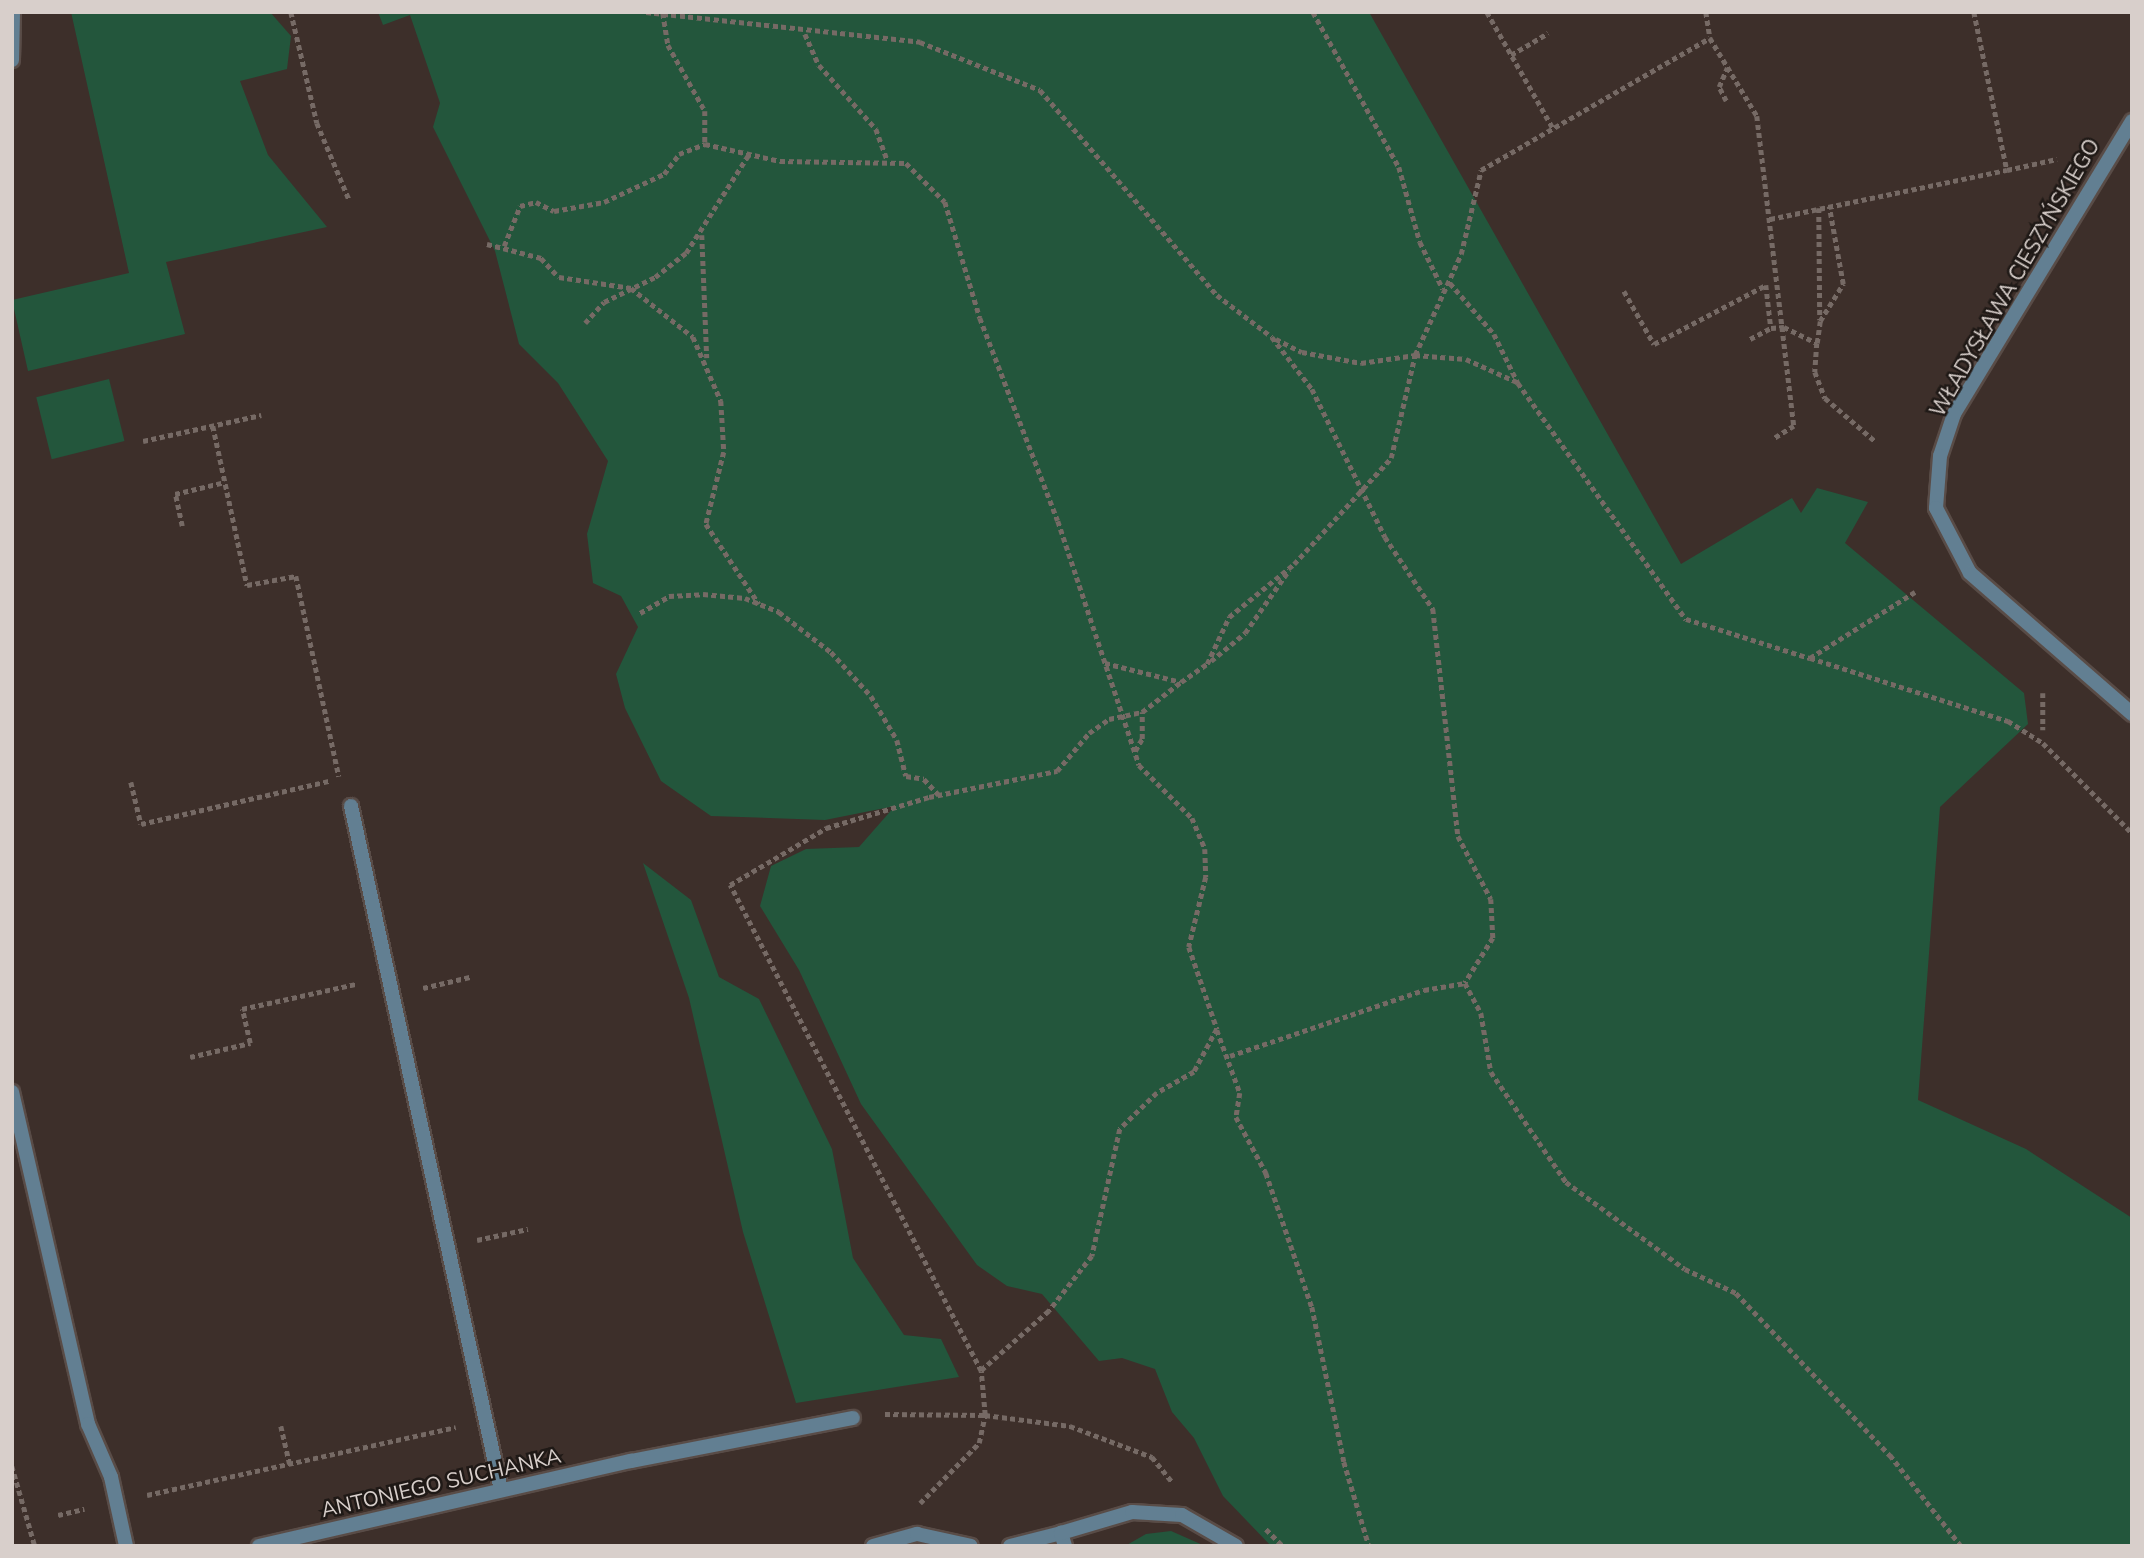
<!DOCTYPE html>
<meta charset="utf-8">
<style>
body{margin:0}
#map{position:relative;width:2144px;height:1558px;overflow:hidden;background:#3d2f2a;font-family:"Nunito Sans",sans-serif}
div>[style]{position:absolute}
.green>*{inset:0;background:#23563c;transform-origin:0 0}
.path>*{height:4.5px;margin-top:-2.25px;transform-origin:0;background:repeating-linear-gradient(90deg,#766a65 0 5px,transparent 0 8.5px)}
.roads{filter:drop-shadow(2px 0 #594c47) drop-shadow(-2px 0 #594c47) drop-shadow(0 2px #594c47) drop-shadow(0 -2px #594c47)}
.lane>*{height:14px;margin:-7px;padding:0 7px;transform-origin:7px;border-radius:7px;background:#627f92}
.street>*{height:14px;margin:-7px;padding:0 7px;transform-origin:7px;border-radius:7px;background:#627f92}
span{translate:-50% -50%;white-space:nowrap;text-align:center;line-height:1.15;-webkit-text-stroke:5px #1f1916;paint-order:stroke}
.street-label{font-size:21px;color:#d8cfcb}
.frame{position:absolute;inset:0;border:14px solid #d8cfcb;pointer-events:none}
</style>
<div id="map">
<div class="green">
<i style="clip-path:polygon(71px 12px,270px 12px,291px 36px,287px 69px,240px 81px,268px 155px,327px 227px,166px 262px,185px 334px,28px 371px,12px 300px,129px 273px)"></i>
<i style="clip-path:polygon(378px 12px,1369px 12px,1681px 564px,1792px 498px,1801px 513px,1817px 488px,1868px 502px,1845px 543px,2024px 693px,2028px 724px,1940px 807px,1918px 1100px,2026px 1149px,2132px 1218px,2132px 1546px,1271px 1546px,1223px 1496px,1194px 1438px,1172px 1412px,1155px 1369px,1122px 1358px,1099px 1361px,1042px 1294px,1007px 1286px,977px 1265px,861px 1104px,799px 970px,760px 906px,771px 866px,806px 849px,859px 847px,895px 806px,825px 820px,711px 816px,661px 781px,625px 708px,616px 674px,638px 627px,621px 596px,593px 583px,587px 534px,608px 461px,558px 383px,519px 344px,495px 251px,433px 127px,440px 103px,410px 15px,383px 25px)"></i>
<i style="left:109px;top:379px;width:64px;height:75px;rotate:76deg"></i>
<i style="clip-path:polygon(643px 863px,691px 900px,719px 977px,759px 999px,832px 1149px,853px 1258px,904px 1335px,941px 1339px,959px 1377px,796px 1403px,743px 1232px,689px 998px)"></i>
<i style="clip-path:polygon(1171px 1531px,1205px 1546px,1125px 1546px,1146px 1534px)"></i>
</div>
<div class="path">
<i style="left:291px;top:12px;width:114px;rotate:76.8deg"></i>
<i style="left:317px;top:123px;width:82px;rotate:67.2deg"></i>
<i style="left:646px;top:12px;width:276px;rotate:6.2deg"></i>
<i style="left:920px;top:42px;width:129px;rotate:21.8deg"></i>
<i style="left:1040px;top:90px;width:271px;rotate:49.2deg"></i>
<i style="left:1217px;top:295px;width:69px;rotate:37.4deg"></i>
<i style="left:1272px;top:337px;width:66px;rotate:52.4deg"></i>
<i style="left:1312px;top:389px;width:165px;rotate:63.7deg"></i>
<i style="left:1385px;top:537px;width:87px;rotate:56.3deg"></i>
<i style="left:1433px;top:609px;width:228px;rotate:83.7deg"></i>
<i style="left:1458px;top:836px;width:71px;rotate:62.4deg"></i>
<i style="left:1491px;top:899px;width:39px;rotate:87deg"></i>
<i style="left:1493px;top:938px;width:53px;rotate:121.9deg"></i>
<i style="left:1465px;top:983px;width:34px;rotate:62deg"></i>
<i style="left:1481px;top:1013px;width:60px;rotate:80.4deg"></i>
<i style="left:1491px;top:1072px;width:133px;rotate:55.7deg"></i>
<i style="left:1566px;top:1182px;width:147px;rotate:36.2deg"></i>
<i style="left:1685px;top:1269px;width:56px;rotate:25.2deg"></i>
<i style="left:1736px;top:1293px;width:224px;rotate:46.5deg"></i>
<i style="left:1890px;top:1455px;width:115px;rotate:52deg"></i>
<i style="left:1313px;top:12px;width:177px;rotate:61deg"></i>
<i style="left:1399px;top:167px;width:78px;rotate:74.4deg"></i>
<i style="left:1420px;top:242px;width:52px;rotate:63.9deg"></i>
<i style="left:1487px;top:12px;width:133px;rotate:60.4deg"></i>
<i style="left:1706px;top:12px;width:26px;rotate:81deg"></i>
<i style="left:1710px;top:38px;width:91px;rotate:58.9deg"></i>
<i style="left:1757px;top:116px;width:312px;rotate:83.2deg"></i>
<i style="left:1794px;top:426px;width:25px;rotate:148deg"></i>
<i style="left:1974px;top:12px;width:161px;rotate:78.2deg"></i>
<i style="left:2007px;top:170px;width:51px;rotate:-12.4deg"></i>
<i style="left:663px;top:13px;width:32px;rotate:81deg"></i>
<i style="left:668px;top:45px;width:76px;rotate:60.7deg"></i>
<i style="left:705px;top:111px;width:33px;rotate:90deg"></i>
<i style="left:805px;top:34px;width:34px;rotate:66deg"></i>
<i style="left:819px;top:65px;width:86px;rotate:48.3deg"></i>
<i style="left:876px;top:129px;width:32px;rotate:70deg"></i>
<i style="left:1511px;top:55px;width:43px;rotate:-30.7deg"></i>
<i style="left:1726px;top:101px;width:16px;rotate:-117deg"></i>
<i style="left:1719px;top:87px;width:21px;rotate:-67deg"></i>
<i style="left:1819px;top:208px;width:112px;rotate:89.5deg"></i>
<i style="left:1770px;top:219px;width:242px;rotate:-11.7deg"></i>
<i style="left:702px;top:235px;width:123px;rotate:87.7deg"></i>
<i style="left:487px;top:244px;width:56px;rotate:14.5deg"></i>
<i style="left:541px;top:258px;width:26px;rotate:47deg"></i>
<i style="left:559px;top:277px;width:73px;rotate:8.7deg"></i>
<i style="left:631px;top:288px;width:79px;rotate:38.3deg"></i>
<i style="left:693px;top:337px;width:70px;rotate:66.4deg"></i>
<i style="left:721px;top:401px;width:51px;rotate:86.6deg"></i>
<i style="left:724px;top:452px;width:74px;rotate:104deg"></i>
<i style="left:706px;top:524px;width:96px;rotate:56.5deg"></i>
<i style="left:504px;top:246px;width:43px;rotate:-68.2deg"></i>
<i style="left:520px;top:206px;width:16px;rotate:-14deg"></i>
<i style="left:536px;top:202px;width:20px;rotate:27deg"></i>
<i style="left:554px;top:211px;width:51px;rotate:-10.2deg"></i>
<i style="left:604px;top:202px;width:66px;rotate:-25deg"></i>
<i style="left:664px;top:174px;width:25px;rotate:-53deg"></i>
<i style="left:679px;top:154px;width:28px;rotate:-21deg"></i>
<i style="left:705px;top:144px;width:77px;rotate:12.8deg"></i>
<i style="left:780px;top:161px;width:126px;rotate:0.9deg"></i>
<i style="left:906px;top:163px;width:55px;rotate:45deg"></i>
<i style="left:945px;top:202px;width:121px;rotate:73.2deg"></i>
<i style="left:980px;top:318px;width:217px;rotate:69deg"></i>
<i style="left:1058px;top:521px;width:257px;rotate:71.6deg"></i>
<i style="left:1139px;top:765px;width:75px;rotate:45deg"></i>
<i style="left:1192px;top:818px;width:34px;rotate:67deg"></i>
<i style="left:1205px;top:849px;width:28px;rotate:88deg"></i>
<i style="left:1206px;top:877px;width:72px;rotate:103.7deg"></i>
<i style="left:1189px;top:947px;width:87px;rotate:71.1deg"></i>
<i style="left:1217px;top:1029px;width:49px;rotate:118.1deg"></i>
<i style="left:1194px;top:1072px;width:43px;rotate:150.4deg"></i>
<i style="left:1157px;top:1093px;width:52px;rotate:135.8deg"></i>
<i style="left:1120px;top:1129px;width:130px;rotate:102.4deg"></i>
<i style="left:1092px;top:1256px;width:70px;rotate:128deg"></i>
<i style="left:1049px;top:1311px;width:91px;rotate:138.6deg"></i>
<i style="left:1450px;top:283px;width:67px;rotate:49.2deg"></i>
<i style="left:1494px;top:334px;width:55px;rotate:63.9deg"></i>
<i style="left:1518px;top:383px;width:290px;rotate:54.6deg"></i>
<i style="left:1686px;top:619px;width:130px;rotate:17.5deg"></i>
<i style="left:1810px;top:658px;width:124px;rotate:-32.2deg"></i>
<i style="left:1624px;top:291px;width:61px;rotate:60.5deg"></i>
<i style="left:1654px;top:344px;width:127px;rotate:-27.8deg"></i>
<i style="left:1766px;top:285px;width:43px;rotate:83.4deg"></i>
<i style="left:1771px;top:328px;width:13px;rotate:-4deg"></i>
<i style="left:1784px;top:327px;width:37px;rotate:26deg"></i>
<i style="left:1817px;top:343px;width:29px;rotate:94deg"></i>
<i style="left:1815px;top:372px;width:28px;rotate:69deg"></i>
<i style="left:1825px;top:398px;width:67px;rotate:40.8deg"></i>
<i style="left:585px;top:323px;width:28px;rotate:-48deg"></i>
<i style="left:604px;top:302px;width:57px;rotate:-26.1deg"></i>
<i style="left:655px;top:277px;width:39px;rotate:-38deg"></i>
<i style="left:686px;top:253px;width:117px;rotate:-57.5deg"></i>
<i style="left:1276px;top:339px;width:29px;rotate:27deg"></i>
<i style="left:1302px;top:352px;width:60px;rotate:10.6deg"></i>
<i style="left:1361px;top:363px;width:55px;rotate:-8.4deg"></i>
<i style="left:1415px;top:355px;width:51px;rotate:4.5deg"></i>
<i style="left:1466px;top:359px;width:56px;rotate:24.3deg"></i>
<i style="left:1750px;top:339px;width:24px;rotate:-28deg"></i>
<i style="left:1817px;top:343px;width:22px;rotate:-82deg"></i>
<i style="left:1820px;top:321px;width:44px;rotate:-58.1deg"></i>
<i style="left:1843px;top:284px;width:79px;rotate:-100.2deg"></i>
<i style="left:213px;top:426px;width:163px;rotate:77.9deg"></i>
<i style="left:247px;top:585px;width:50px;rotate:-10.4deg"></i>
<i style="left:296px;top:576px;width:205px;rotate:77.9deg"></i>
<i style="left:143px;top:441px;width:121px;rotate:-12.4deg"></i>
<i style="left:182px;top:526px;width:33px;rotate:-102deg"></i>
<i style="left:175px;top:494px;width:51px;rotate:-13.5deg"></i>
<i style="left:640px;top:613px;width:34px;rotate:-30deg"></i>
<i style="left:669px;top:596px;width:34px;rotate:-3deg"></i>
<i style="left:703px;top:594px;width:42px;rotate:5.4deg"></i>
<i style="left:745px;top:598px;width:37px;rotate:22deg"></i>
<i style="left:779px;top:612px;width:66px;rotate:37.6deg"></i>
<i style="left:831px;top:652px;width:59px;rotate:47.7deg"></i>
<i style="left:871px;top:696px;width:51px;rotate:59.4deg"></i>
<i style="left:897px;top:740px;width:37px;rotate:76deg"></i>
<i style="left:906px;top:776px;width:18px;rotate:9deg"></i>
<i style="left:924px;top:779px;width:22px;rotate:47deg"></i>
<i style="left:1810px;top:658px;width:208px;rotate:17.7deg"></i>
<i style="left:2008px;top:721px;width:41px;rotate:32.2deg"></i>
<i style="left:2043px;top:743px;width:127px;rotate:45.3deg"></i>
<i style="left:1211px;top:661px;width:44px;rotate:-39.5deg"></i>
<i style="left:1245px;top:633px;width:77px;rotate:-55.1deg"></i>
<i style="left:1105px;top:663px;width:78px;rotate:14deg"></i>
<i style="left:1181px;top:682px;width:32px;rotate:-35deg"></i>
<i style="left:1207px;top:664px;width:52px;rotate:-64.9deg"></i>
<i style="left:1229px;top:617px;width:84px;rotate:-39.2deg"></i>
<i style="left:1294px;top:564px;width:144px;rotate:-47.5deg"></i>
<i style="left:1391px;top:458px;width:106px;rotate:-76.9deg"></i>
<i style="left:1415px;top:355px;width:111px;rotate:-65.5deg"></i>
<i style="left:1461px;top:254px;width:86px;rotate:-76.6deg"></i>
<i style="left:1481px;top:170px;width:264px;rotate:-30deg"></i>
<i style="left:2043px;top:693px;width:37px;rotate:90deg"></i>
<i style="left:1135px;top:751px;width:14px;rotate:-60deg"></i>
<i style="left:1142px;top:739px;width:27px;rotate:-90deg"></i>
<i style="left:131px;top:782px;width:43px;rotate:76.6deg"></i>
<i style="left:141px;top:824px;width:193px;rotate:-12.9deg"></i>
<i style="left:423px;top:988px;width:48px;rotate:-13.2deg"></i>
<i style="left:1217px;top:1030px;width:67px;rotate:69.9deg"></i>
<i style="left:1240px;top:1093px;width:24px;rotate:99deg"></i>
<i style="left:1236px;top:1117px;width:64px;rotate:61.8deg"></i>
<i style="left:1266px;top:1173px;width:142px;rotate:71.1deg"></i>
<i style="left:1312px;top:1307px;width:158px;rotate:78.3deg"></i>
<i style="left:1344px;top:1462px;width:88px;rotate:73.4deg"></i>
<i style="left:1230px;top:1056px;width:205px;rotate:-18.8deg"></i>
<i style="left:1424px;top:990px;width:42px;rotate:-9.7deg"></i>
<i style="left:190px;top:1057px;width:62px;rotate:-13.1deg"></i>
<i style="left:250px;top:1043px;width:35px;rotate:-103deg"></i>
<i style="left:242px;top:1009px;width:117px;rotate:-12.4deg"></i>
<i style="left:477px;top:1240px;width:52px;rotate:-12.2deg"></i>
<i style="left:885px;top:1414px;width:100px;rotate:0.6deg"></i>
<i style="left:985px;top:1415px;width:86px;rotate:7.4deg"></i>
<i style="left:1070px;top:1426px;width:88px;rotate:20.7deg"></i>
<i style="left:1152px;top:1457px;width:32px;rotate:51deg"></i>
<i style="left:281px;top:1426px;width:39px;rotate:77deg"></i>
<i style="left:12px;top:1466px;width:83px;rotate:74deg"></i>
<i style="left:147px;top:1495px;width:316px;rotate:-12.4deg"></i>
<i style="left:920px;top:1503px;width:84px;rotate:-45.5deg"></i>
<i style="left:979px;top:1443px;width:29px;rotate:-78deg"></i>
<i style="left:985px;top:1415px;width:44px;rotate:-95.2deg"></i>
<i style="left:981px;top:1371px;width:547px;rotate:-117.31deg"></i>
<i style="left:730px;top:885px;width:112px;rotate:-30.7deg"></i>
<i style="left:826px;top:828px;width:108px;rotate:-16.8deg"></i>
<i style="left:929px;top:797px;width:131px;rotate:-11.5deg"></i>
<i style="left:1057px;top:771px;width:50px;rotate:-49.9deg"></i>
<i style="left:1089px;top:733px;width:24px;rotate:-35deg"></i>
<i style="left:1109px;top:719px;width:34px;rotate:-12deg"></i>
<i style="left:1142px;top:712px;width:49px;rotate:-37.6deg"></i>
<i style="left:58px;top:1515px;width:27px;rotate:-13deg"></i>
<i style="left:1266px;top:1529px;width:24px;rotate:45deg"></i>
</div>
<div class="roads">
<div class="lane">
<i style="left:12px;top:60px;width:48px;rotate:-88.8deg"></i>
<i style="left:351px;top:806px;width:700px;rotate:77.63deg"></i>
<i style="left:12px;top:1092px;width:341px;rotate:77.1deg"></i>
<i style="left:88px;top:1424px;width:58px;rotate:66.5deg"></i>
<i style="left:111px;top:1477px;width:71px;rotate:77.7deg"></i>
<i style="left:631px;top:1461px;width:226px;rotate:-11deg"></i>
<i style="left:873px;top:1546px;width:46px;rotate:-15.3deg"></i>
<i style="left:917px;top:1534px;width:55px;rotate:12.5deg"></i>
<i style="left:1010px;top:1546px;width:53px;rotate:-14.3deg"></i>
</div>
<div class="street">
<i style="left:2132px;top:121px;width:343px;rotate:121.3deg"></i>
<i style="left:1954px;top:414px;width:44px;rotate:108.4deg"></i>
<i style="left:1940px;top:456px;width:52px;rotate:94.4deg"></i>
<i style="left:1936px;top:508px;width:73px;rotate:62.4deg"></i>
<i style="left:1970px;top:573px;width:215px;rotate:41deg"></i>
<i style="left:259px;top:1546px;width:382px;rotate:-12.9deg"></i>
<i style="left:1065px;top:1546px;width:14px;rotate:-107deg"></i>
<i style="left:1061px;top:1533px;width:74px;rotate:-16.5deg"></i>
<i style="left:1132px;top:1512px;width:50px;rotate:3.4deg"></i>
<i style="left:1182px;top:1515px;width:62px;rotate:29.9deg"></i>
</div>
</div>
<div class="street-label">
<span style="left:2015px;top:278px;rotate:-60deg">WŁADYSŁAWA CIESZYŃSKIEGO</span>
<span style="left:441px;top:1483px;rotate:-13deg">ANTONIEGO SUCHANKA</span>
</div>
<div class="frame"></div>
</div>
